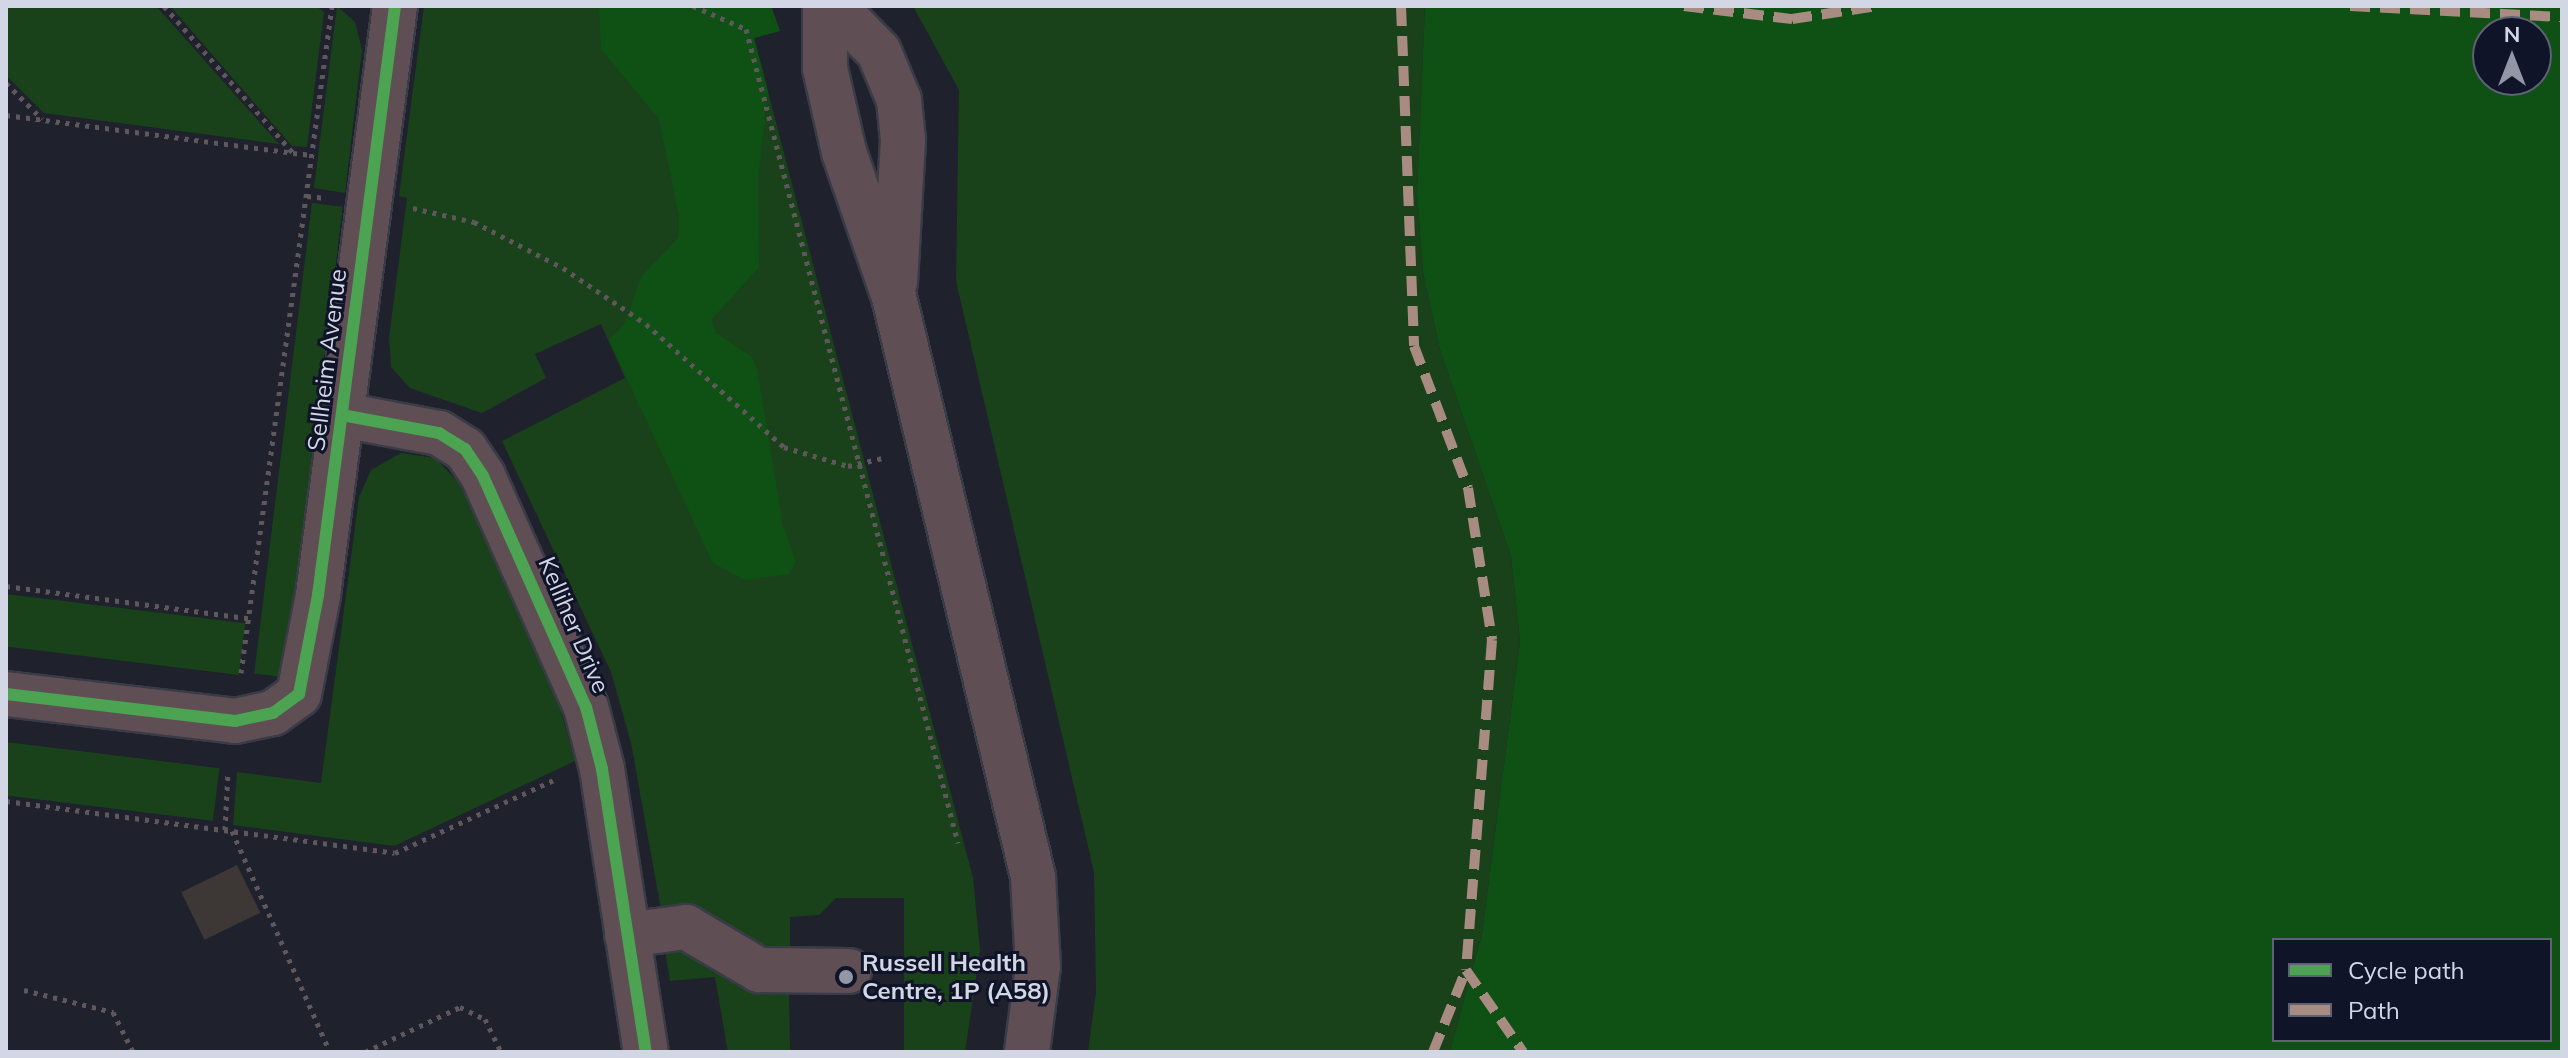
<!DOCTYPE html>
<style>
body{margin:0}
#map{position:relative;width:2568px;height:1058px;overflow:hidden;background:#1f212d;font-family:Mulish,sans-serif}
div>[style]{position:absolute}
.green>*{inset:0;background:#19421b;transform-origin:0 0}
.forest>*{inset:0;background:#0f5114}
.building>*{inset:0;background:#3d3836;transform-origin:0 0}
.path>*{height:5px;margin-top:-2.5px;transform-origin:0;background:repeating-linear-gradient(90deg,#60575d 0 4px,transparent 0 10px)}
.roads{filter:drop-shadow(2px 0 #393b46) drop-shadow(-2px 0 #393b46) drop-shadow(0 2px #393b46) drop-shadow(0 -2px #393b46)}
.minor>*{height:44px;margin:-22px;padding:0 22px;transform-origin:22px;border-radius:22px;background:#604e55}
.quiet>*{height:10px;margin-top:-5px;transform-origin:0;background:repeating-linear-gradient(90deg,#a88b81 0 20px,transparent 0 30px)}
.cycleway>*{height:12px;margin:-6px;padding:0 6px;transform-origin:6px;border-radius:6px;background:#4ca352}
.dots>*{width:22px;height:22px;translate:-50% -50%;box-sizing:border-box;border:4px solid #101429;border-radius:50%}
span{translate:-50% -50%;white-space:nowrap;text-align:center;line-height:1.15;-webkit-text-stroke:6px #101429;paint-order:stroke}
.street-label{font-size:24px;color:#d2d6e5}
.poi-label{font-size:24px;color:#d2d6e5;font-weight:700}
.left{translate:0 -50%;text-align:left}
.frame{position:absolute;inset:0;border:8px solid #d2d6e5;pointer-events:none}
.legend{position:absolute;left:2272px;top:938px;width:280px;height:104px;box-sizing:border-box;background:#101429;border:2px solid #5e6274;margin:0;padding:10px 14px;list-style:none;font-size:24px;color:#d2d6e5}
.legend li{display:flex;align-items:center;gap:16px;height:40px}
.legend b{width:40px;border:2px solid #5e6274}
.north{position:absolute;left:2472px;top:16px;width:80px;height:80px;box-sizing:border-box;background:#101429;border:2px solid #5e6274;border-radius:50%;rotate:0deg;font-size:22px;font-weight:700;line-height:32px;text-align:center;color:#d2d6e5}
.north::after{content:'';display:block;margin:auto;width:28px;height:36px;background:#9397a5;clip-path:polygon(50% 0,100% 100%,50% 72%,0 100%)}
</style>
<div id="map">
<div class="green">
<i style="clip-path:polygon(6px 6px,156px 6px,279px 144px,44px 113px,6px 75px)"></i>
<i style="clip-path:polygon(170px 6px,316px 6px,324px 12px,307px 147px,292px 146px)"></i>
<i style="clip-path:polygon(337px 6px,355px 22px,362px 50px,345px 193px,314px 188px)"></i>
<i style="clip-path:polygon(424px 6px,771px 6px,780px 31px,754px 38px,973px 878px,980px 950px,965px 1052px,904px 1052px,904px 898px,836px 898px,819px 915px,790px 917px,790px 961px,662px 915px,631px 743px,611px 672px,502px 441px,625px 378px,601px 324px,535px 354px,546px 378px,482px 413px,410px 388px,391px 367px,389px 338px,407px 198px,399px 196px)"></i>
<i style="clip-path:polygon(913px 6px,1425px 6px,1417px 193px,1423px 273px,1440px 350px,1511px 556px,1520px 641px,1482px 934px,1450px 1052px,1088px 1052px,1096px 992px,1094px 872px,956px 281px,959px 90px)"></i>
<i style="left:312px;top:203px;width:31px;height:474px;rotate:7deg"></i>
<i style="clip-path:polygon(401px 453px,435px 458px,461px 485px,555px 690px,575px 761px,394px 846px,233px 825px,237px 772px,321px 783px,359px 497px,371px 470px)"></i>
<i style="left:6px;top:594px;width:241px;height:52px;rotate:7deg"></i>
<i style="left:6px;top:742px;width:215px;height:53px;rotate:7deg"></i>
<i style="clip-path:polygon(670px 941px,789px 985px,790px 1052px,728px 1052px,715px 977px,670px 981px,664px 944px)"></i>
</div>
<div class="forest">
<i style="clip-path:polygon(599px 6px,771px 6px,780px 31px,754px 38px,768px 91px,758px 178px,759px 267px,711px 320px,716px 333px,752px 357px,757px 369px,783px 526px,796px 562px,789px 574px,745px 580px,713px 563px,609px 340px,626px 322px,641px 277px,679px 237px,679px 216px,659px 119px,601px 49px)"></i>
<i style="clip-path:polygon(evenodd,1425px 6px,2562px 6px,2562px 1052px,1450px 1052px,1482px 934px,1520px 641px,1511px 556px,1440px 350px,1423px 273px,1417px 193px,1425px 6px,2488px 32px,2536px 32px,2536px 80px,2488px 80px,2488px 32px,1425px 6px,2274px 940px,2550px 940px,2550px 1040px,2274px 1040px,2274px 940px)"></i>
</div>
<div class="building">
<i style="left:237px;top:865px;width:53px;height:62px;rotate:64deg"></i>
</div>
<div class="path">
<i style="left:164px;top:6px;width:196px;rotate:48.7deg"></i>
<i style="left:293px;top:153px;width:20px;rotate:6deg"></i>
<i style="left:693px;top:6px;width:58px;rotate:23.5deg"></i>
<i style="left:746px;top:29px;width:841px;rotate:75.4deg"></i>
<i style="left:6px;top:83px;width:51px;rotate:45deg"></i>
<i style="left:6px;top:115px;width:290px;rotate:7.5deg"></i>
<i style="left:307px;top:196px;width:19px;rotate:6deg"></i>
<i style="left:413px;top:208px;width:63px;rotate:12.9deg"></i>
<i style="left:474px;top:222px;width:100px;rotate:27.3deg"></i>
<i style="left:563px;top:268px;width:100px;rotate:34deg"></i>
<i style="left:646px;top:324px;width:185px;rotate:41.7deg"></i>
<i style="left:784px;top:447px;width:67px;rotate:16.5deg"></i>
<i style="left:848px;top:466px;width:39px;rotate:-13deg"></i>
<i style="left:6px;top:586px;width:248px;rotate:7.6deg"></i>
<i style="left:241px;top:673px;width:673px;rotate:-82.23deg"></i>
<i style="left:6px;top:801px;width:392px;rotate:7.6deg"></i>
<i style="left:395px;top:853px;width:179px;rotate:-24.7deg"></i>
<i style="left:225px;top:830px;width:59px;rotate:-87.1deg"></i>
<i style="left:232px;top:831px;width:242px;rotate:66.1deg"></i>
<i style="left:24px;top:990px;width:92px;rotate:13.9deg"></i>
<i style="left:113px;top:1012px;width:45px;rotate:63.4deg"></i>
<i style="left:365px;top:1052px;width:105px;rotate:-25.3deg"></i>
<i style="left:460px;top:1007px;width:28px;rotate:26deg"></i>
<i style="left:485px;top:1019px;width:37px;rotate:64deg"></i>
</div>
<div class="roads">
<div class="minor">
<i style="left:825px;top:6px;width:62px;rotate:90deg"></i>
<i style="left:825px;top:68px;width:86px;rotate:77.3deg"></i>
<i style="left:844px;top:152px;width:153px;rotate:71deg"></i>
<i style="left:894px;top:297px;width:596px;rotate:76.52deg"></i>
<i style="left:1033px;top:877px;width:89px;rotate:86.8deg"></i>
<i style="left:1038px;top:966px;width:87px;rotate:97.3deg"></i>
<i style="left:834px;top:6px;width:64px;rotate:45.6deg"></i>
<i style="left:879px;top:52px;width:52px;rotate:67.4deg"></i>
<i style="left:899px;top:100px;width:40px;rotate:84.3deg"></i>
<i style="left:903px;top:140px;width:142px;rotate:93.2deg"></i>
<i style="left:342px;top:415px;width:99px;rotate:10.5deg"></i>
<i style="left:439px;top:433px;width:31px;rotate:32deg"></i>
<i style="left:465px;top:449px;width:32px;rotate:56deg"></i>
<i style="left:483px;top:476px;width:253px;rotate:66deg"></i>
<i style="left:586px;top:707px;width:64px;rotate:75.5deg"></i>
<i style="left:602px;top:769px;width:286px;rotate:81.2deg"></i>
<i style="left:6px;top:694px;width:231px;rotate:6.7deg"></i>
<i style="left:235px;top:721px;width:39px;rotate:-12deg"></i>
<i style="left:273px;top:713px;width:32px;rotate:-36deg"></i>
<i style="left:299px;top:694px;width:101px;rotate:-79.1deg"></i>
<i style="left:318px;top:595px;width:594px;rotate:-82.55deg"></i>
<i style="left:627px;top:935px;width:60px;rotate:-7.7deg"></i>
<i style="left:686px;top:927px;width:85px;rotate:30.5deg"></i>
<i style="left:759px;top:970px;width:90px;rotate:0.6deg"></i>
</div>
</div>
<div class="quiet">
<i style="left:1401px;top:6px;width:340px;rotate:87.8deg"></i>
<i style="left:1414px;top:346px;width:152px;rotate:69.2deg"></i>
<i style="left:1468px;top:488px;width:154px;rotate:81deg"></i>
<i style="left:1492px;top:640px;width:331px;rotate:94.5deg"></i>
<i style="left:1466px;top:970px;width:100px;rotate:55.2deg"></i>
<i style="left:1684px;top:6px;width:109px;rotate:6.9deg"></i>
<i style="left:1792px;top:19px;width:86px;rotate:-8.7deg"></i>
<i style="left:2350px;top:6px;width:212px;rotate:3deg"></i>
<i style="left:1433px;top:1052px;width:88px;rotate:-68.1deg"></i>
</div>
<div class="cycleway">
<i style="left:342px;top:415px;width:99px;rotate:10.5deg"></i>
<i style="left:439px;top:433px;width:31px;rotate:32deg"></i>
<i style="left:465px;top:449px;width:32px;rotate:56deg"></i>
<i style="left:483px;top:476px;width:253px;rotate:66deg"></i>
<i style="left:586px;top:707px;width:64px;rotate:75.5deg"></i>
<i style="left:602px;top:769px;width:286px;rotate:81.2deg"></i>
<i style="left:6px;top:694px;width:231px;rotate:6.7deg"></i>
<i style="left:235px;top:721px;width:39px;rotate:-12deg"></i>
<i style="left:273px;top:713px;width:32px;rotate:-36deg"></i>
<i style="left:299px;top:694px;width:101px;rotate:-79.1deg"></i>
<i style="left:318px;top:595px;width:594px;rotate:-82.55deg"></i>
</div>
<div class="dots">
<i style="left:846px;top:977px;background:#9397a5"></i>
</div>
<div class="street-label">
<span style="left:327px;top:360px;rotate:-83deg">Sellheim Avenue</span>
<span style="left:574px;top:625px;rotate:67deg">Kelliher Drive</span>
</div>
<div class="poi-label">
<span class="left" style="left:862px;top:977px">Russell Health<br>Centre, 1P (A58)</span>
</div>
<div class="frame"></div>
<ul class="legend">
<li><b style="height:10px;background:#4ca352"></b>Cycle path</li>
<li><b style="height:10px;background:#a88b81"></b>Path</li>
</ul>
<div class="north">N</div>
</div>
